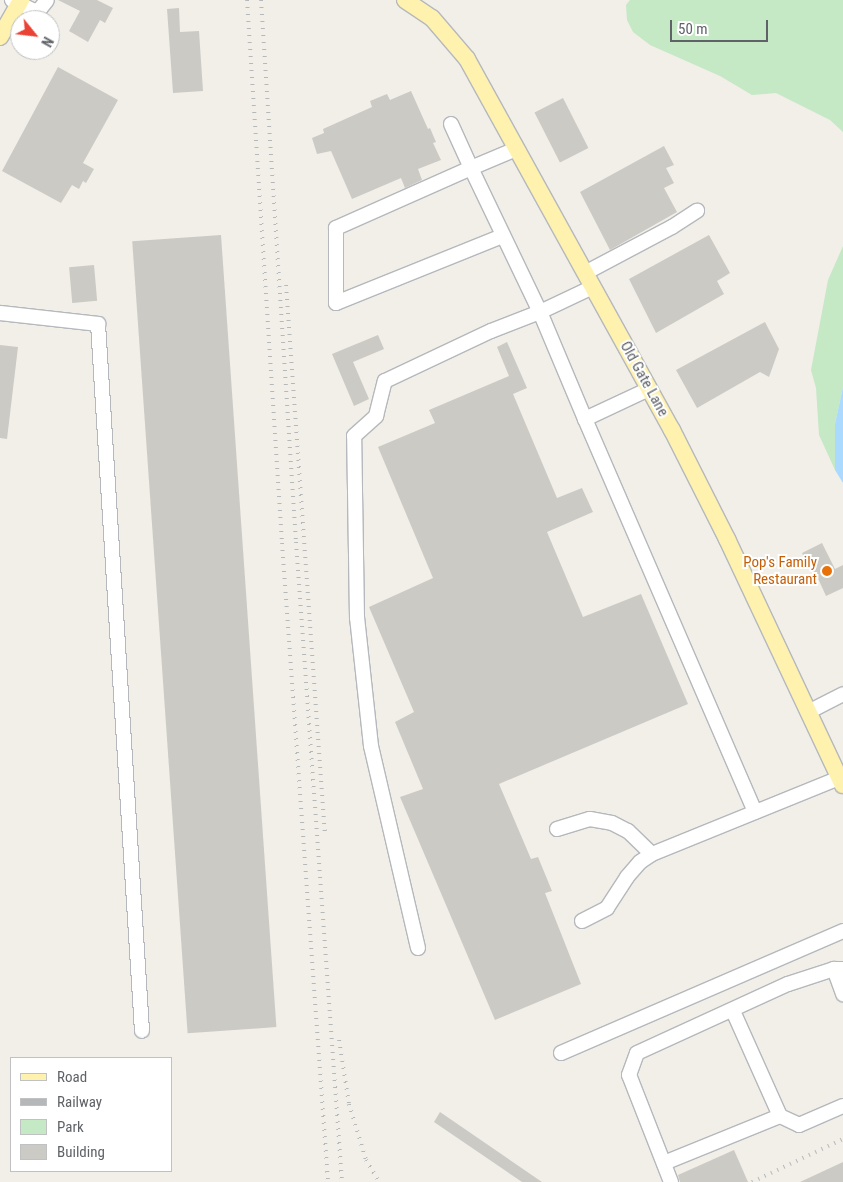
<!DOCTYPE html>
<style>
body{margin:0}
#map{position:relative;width:843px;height:1182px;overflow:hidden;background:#f1efe8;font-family:"Roboto Condensed",sans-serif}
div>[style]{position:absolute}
.green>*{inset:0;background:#c5e8c5}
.water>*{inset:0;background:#aadaff}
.building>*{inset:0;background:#cccac5;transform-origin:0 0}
.roads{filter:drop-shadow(1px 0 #b5b8bc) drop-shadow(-1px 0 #b5b8bc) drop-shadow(0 1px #b5b8bc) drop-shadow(0 -1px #b5b8bc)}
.minor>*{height:14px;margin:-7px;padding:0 7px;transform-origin:7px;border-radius:7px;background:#fff}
.major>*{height:16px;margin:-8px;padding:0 8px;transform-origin:8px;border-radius:8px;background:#fff2af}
.rail>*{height:4px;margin-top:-2px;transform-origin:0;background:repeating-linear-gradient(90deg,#b6b7b8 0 1px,transparent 0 7px)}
.dots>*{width:14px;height:14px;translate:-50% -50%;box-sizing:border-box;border:2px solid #fff;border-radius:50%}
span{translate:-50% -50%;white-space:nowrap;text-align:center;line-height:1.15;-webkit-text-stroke:4px #fff;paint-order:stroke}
.street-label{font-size:15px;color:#5f6368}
.food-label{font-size:15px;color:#c56008}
.right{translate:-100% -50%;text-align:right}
.legend{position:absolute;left:10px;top:1057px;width:162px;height:115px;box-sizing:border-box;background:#fff;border:1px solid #bfc1c3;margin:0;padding:6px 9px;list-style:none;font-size:15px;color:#5f6368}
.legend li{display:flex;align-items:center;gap:10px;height:25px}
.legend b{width:25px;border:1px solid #bfc1c3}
.north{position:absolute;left:10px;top:10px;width:50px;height:50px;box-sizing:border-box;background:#fff;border:1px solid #bfc1c3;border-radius:50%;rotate:119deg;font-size:14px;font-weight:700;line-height:20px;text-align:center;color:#5f6368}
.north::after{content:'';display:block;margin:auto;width:18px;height:22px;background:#ea4335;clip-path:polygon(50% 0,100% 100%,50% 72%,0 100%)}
.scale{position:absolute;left:670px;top:20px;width:98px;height:22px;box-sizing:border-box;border:2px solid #5f6368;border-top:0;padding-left:6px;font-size:15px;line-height:18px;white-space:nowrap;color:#5f6368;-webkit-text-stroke:4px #fff;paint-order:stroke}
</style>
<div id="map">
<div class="green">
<i style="clip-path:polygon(630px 0,843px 0,843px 132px,830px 120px,776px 93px,752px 95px,720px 76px,650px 45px,633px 32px,627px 20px,626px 5px)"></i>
<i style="clip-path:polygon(843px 246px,843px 387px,835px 424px,835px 470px,819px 435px,816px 388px,811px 370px,828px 280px)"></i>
</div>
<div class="water">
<i style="clip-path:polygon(843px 387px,843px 483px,835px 470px,835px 424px)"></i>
</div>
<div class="building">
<i style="clip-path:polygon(58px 0,97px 0,113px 8px,105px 23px,100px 20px,88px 42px,69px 31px,80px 11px)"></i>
<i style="clip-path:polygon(179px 8px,180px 32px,199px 31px,203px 91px,173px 93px,167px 9px)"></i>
<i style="clip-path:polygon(58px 67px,118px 100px,83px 163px,94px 169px,86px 183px,83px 181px,79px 189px,72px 185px,61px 203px,2px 171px)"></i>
<i style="clip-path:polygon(411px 91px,428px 129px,430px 128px,436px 142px,433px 143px,441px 160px,418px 169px,422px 180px,405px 188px,401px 178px,352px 199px,331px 151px,317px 154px,312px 138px,324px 133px,323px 129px,372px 107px,370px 101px,387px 94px,390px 100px)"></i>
<i style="left:563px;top:98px;width:56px;height:32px;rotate:63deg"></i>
<i style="clip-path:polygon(664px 146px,674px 165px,666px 168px,674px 183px,664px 188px,677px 212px,610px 250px,580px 192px)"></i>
<i style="left:221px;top:235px;width:794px;height:89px;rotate:86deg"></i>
<i style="clip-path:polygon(709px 235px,730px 273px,717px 281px,724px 294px,656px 333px,629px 279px)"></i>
<i style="left:94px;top:265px;width:36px;height:25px;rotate:85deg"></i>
<i style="clip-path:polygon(765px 322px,779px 349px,769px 377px,760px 372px,697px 408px,676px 370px)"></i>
<i style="clip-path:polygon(378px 335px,384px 349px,353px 362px,369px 399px,354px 406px,332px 354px)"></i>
<i style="clip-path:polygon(507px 342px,527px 388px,513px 394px,557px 498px,582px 488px,593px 512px,547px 532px,583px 617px,641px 594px,688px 704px,499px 784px,531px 859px,538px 857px,552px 891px,545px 893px,581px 984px,495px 1020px,400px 797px,423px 789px,395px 722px,414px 712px,369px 607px,433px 578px,378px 447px,435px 423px,429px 410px,509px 376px,497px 347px)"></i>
<i style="clip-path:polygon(0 345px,18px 347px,7px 439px,0 438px)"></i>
<i style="clip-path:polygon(822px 543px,835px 569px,843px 565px,843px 588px,826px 596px,816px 574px,813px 575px,802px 553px)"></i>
<i style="clip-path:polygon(440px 1112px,542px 1182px,522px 1182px,434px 1122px)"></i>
<i style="clip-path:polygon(734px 1150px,748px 1182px,680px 1182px,678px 1175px)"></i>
<i style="clip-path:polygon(843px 1162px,843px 1182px,800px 1182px)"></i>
</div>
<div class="roads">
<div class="minor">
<i style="left:12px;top:0;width:25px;rotate:26deg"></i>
<i style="left:35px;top:11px;width:5px;rotate:-22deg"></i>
<i style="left:40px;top:9px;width:11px;rotate:-52deg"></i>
<i style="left:451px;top:124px;width:48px;rotate:65.6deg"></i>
<i style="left:471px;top:168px;width:148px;rotate:156deg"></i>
<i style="left:336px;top:228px;width:75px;rotate:90deg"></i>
<i style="left:336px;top:303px;width:180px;rotate:-21.9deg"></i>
<i style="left:585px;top:273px;width:98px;rotate:-27.9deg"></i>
<i style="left:672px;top:227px;width:30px;rotate:-33deg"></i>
<i style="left:0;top:313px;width:99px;rotate:6.4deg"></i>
<i style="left:98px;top:324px;width:708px;rotate:86.44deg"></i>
<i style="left:649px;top:389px;width:71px;rotate:154.9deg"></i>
<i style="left:585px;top:419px;width:428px;rotate:66.6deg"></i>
<i style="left:585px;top:419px;width:116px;rotate:-112.8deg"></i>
<i style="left:540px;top:312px;width:59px;rotate:-25.3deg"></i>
<i style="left:808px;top:712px;width:39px;rotate:-27deg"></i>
<i style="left:557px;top:829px;width:34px;rotate:-17deg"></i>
<i style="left:590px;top:819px;width:22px;rotate:10deg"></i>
<i style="left:612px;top:823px;width:18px;rotate:27deg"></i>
<i style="left:628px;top:831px;width:33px;rotate:44deg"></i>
<i style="left:582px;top:921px;width:28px;rotate:-27deg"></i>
<i style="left:607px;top:908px;width:37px;rotate:-57deg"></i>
<i style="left:627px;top:877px;width:20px;rotate:-49deg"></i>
<i style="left:640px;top:862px;width:14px;rotate:-34deg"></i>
<i style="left:652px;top:854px;width:202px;rotate:-22.1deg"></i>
<i style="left:418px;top:948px;width:207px;rotate:-103.1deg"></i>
<i style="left:371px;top:746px;width:129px;rotate:-96.2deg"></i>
<i style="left:357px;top:618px;width:182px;rotate:-90.9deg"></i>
<i style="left:354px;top:436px;width:30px;rotate:-42deg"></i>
<i style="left:376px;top:416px;width:36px;rotate:-76deg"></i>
<i style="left:385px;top:381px;width:117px;rotate:-25.3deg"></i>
<i style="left:491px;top:331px;width:53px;rotate:-21.2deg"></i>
<i style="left:540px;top:312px;width:160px;rotate:-115.6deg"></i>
<i style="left:471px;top:168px;width:49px;rotate:-22.9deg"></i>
<i style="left:834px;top:969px;width:27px;rotate:70deg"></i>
<i style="left:733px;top:1011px;width:115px;rotate:65.9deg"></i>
<i style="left:780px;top:1116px;width:21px;rotate:25deg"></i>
<i style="left:799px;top:1125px;width:48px;rotate:-23.4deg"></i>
<i style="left:561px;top:1053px;width:307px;rotate:-23.4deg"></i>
<i style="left:664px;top:1163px;width:125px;rotate:-22.1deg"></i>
<i style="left:671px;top:1182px;width:115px;rotate:-111.4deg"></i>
<i style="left:629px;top:1075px;width:23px;rotate:-70deg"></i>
<i style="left:637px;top:1053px;width:166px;rotate:-24.6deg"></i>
<i style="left:788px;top:984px;width:48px;rotate:-18.1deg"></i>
<i style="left:834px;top:969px;width:9px"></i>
</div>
<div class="major">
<i style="left:405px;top:0;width:32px;rotate:34deg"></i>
<i style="left:432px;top:18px;width:54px;rotate:49.5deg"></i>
<i style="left:467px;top:59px;width:424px;rotate:61.1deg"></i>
<i style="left:672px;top:430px;width:122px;rotate:63.2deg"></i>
<i style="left:727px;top:539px;width:272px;rotate:64.8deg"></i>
<i style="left:0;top:37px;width:43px;rotate:-60.4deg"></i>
</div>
</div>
<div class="rail">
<i style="left:247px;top:0;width:544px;rotate:86.31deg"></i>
<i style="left:282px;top:543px;width:641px;rotate:85.88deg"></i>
<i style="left:261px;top:0;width:543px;rotate:86.31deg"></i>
<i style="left:296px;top:542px;width:642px;rotate:85.89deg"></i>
<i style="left:286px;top:285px;width:552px;rotate:85.95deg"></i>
<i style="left:339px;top:1040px;width:65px;rotate:81.1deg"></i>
<i style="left:349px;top:1104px;width:59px;rotate:73.1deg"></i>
<i style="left:366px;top:1160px;width:26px;rotate:59deg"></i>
<i style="left:752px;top:1182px;width:101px;rotate:-25.3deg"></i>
</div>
<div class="dots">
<i style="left:827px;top:571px;background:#e8710a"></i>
</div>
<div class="street-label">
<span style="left:644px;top:379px;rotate:61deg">Old Gate Lane</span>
</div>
<div class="food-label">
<span class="right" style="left:817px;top:571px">Pop's Family<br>Restaurant</span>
</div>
<ul class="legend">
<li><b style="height:6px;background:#fff2af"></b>Road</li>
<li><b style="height:6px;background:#b6b7b8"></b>Railway</li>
<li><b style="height:14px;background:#c5e8c5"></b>Park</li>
<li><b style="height:14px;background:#cccac5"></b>Building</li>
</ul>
<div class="north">N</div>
<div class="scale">50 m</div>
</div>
